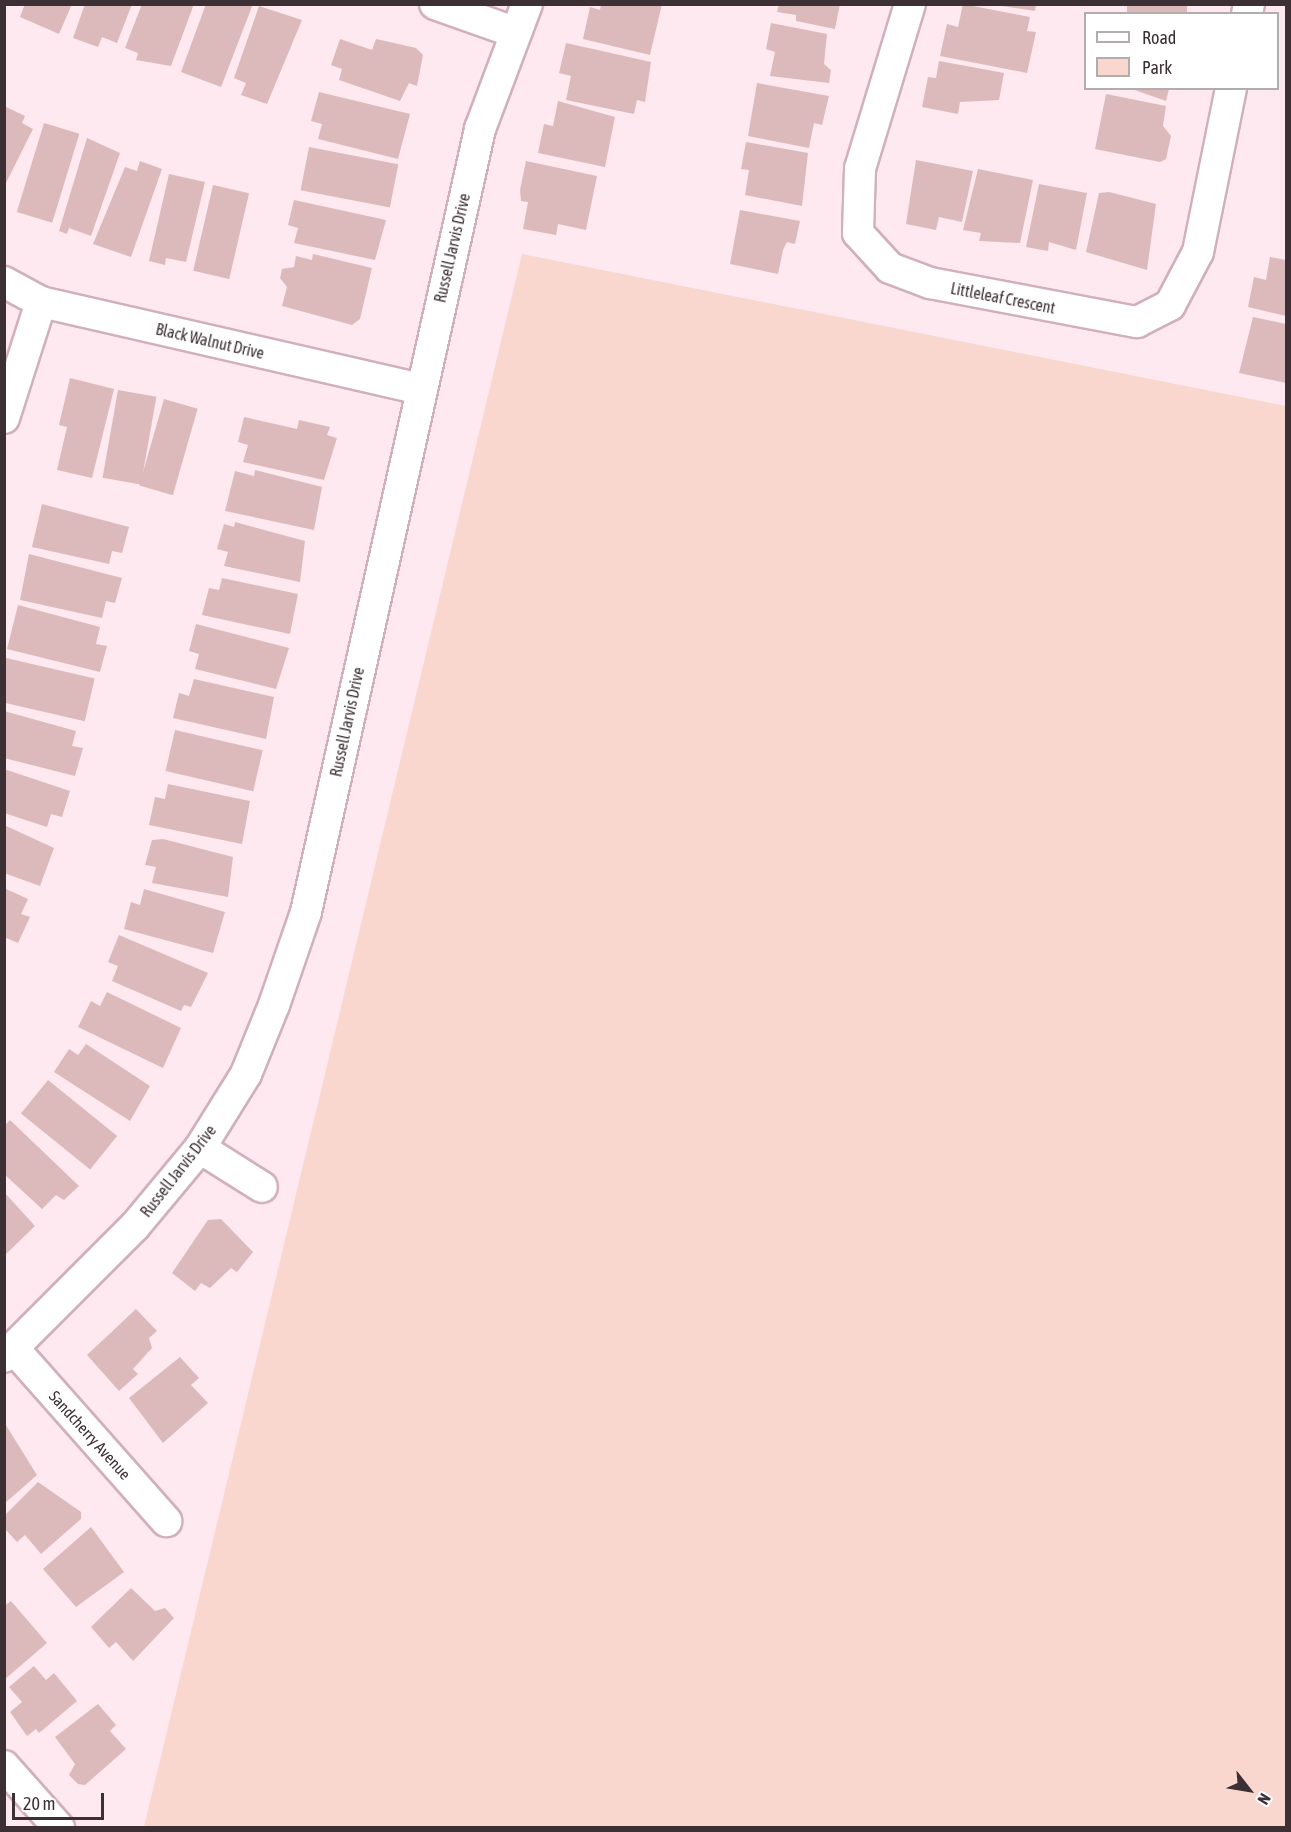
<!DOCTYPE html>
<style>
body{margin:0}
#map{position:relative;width:1291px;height:1832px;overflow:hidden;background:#fde9ef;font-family:"Asap Condensed",sans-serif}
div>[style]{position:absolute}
.green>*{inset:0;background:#f9d7cf}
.building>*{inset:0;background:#dcbabb;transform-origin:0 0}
.roads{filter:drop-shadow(2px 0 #d1b0ba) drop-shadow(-2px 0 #d1b0ba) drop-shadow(0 2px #d1b0ba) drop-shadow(0 -2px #d1b0ba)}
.street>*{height:30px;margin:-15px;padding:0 15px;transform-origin:15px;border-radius:15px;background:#fff}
span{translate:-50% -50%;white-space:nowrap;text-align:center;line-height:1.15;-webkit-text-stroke:4.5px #fff;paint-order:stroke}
.street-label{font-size:16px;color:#3d3034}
.frame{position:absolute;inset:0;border:6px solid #3d3034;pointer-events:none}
.legend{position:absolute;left:1084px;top:12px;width:195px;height:78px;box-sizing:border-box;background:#fff;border:2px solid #b1acae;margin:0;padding:8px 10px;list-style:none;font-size:18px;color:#3d3034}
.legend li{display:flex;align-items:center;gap:12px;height:30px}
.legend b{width:30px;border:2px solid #b1acae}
.north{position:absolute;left:1219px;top:1760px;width:60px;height:60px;-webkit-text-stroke:4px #fff;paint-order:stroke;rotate:121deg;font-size:16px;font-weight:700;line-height:24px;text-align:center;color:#3d3034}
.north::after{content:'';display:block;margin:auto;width:21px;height:27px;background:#3d3034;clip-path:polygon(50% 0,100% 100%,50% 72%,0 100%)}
.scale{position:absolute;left:12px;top:1793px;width:92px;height:27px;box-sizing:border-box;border:3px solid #3d3034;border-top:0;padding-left:8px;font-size:18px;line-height:21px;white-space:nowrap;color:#3d3034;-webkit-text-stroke:4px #fff;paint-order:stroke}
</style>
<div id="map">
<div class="green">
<i style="clip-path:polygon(522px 254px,1286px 406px,1286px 1827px,144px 1827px)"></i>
</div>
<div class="building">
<i style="clip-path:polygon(25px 4px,72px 4px,59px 34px,20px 17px)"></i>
<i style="clip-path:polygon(85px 4px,132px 4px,117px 43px,102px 37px,98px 47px,73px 38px)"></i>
<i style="clip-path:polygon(142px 4px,194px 4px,171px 66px,136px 60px,138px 53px,125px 48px)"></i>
<i style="clip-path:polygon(206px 4px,253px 4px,221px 87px,181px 72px)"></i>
<i style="clip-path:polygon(601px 4px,662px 4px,650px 55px,583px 39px,590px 7px,600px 10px)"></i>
<i style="clip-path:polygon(779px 4px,840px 4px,835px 29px,796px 21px,796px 15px,777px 12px)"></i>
<i style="clip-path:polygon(963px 4px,1030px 17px,1027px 31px,1036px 32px,1027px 73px,940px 56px,947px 24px,958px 27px)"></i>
<i style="clip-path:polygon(989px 4px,1010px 5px,1036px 5px,1035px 11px)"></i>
<i style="left:1127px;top:4px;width:60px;height:10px"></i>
<i style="clip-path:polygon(259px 6px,302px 20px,267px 104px,241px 95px,246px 83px,234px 78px)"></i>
<i style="clip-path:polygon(771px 23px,827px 34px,824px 64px,831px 70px,829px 83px,770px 76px,775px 52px,766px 49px)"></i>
<i style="clip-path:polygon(340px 39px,372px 50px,376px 39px,416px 48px,423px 55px,417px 86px,409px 83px,400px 101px,339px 80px,342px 69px,331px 65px)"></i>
<i style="clip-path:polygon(566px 43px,651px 62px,645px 102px,637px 100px,634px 114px,566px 100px,571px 76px,559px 73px)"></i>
<i style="clip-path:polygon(939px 61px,1004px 73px,999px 100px,960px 102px,958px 114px,922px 107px,928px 77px,936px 78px)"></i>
<i style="clip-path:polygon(757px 83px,829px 96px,822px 125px,814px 123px,809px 148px,748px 136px)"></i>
<i style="clip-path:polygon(1129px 88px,1167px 88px,1169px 89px,1166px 101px)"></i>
<i style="clip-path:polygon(319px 92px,410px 114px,398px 159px,318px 139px,322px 124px,311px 121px)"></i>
<i style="clip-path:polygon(1106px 94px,1166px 106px,1163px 126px,1171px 136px,1166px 159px,1160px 162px,1095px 149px)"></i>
<i style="clip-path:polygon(558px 101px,615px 117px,605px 167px,538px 153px,544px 124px,553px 126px)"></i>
<i style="clip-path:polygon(4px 106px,25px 116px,22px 123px,33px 129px,4px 187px)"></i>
<i style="left:44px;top:123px;width:37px;height:93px;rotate:17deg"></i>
<i style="clip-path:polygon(87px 138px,120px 153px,91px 236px,69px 228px,67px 234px,59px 231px)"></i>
<i style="clip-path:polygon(746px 142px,808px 153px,802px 206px,745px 195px,749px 170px,741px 169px)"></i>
<i style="left:309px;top:147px;width:91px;height:44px;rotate:11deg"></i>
<i style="clip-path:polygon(916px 160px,973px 171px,962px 222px,939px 217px,936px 230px,906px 224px)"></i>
<i style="clip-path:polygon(140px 161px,162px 169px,131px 257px,93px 244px,125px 167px,137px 171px)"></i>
<i style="clip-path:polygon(526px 161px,597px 176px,586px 230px,558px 224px,556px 235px,523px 229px,528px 202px,521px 201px,520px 190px)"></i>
<i style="clip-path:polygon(978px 169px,1033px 180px,1020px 243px,979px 241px,981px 233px,963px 230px)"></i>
<i style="clip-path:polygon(169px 174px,205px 182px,186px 262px,166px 258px,165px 265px,149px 261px)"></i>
<i style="clip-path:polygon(1039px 184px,1087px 193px,1076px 250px,1049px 242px,1048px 251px,1026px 247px)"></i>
<i style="left:213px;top:185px;width:37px;height:88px;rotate:13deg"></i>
<i style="clip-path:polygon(1109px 192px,1156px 204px,1147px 270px,1086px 252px,1099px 193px)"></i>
<i style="clip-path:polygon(294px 200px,386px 220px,375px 260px,294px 243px,298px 228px,288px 225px)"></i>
<i style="clip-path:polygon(740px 210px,800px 221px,795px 244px,787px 242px,783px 250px,778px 274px,730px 264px)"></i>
<i style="clip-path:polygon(313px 254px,372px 268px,360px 319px,352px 325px,282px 306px,287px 287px,280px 278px,282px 269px,294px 267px,296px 256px,312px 260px)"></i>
<i style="clip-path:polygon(1270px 257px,1286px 260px,1286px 316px,1248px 307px,1254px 277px,1266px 280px)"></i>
<i style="clip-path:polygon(1253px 317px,1286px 324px,1286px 383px,1239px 373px)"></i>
<i style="clip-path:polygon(70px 378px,114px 389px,92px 478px,57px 470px,67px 427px,59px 425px)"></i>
<i style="left:118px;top:390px;width:39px;height:89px;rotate:10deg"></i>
<i style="left:164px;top:399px;width:35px;height:90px;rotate:16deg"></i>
<i style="clip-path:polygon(244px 417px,297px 429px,299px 420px,330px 427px,327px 435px,337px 438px,324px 480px,243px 462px,248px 445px,238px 442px)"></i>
<i style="clip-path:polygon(255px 470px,322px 487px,314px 530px,225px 511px,235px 471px,254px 476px)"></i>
<i style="clip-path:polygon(42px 504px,129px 527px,122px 553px,112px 551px,109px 564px,32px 547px)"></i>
<i style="clip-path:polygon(235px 522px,305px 541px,300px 582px,224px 566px,228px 552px,217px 549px,224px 524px,234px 527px)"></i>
<i style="clip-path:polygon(29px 554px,122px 578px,115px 603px,106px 601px,102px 618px,20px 600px)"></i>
<i style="clip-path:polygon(222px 578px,298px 594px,290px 634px,202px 615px,209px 588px,219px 590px)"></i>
<i style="clip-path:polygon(18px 605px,100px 627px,96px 644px,107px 646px,100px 672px,7px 649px)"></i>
<i style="clip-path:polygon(196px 624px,289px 648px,276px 689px,195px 669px,199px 654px,189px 651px)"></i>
<i style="left:6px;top:658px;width:91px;height:44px;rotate:13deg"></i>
<i style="clip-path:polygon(194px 679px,274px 697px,266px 739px,173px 718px,179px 693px,189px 696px)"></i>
<i style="clip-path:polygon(4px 711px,76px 731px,72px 746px,83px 748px,75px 776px,4px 758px)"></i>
<i style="left:175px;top:730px;width:90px;height:42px;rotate:13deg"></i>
<i style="clip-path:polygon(4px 769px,70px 791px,62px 817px,51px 814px,47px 827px,4px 813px)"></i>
<i style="clip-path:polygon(168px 784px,250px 801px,242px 844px,149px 825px,155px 797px,165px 799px)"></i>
<i style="clip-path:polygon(4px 825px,54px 848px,40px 886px,4px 873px)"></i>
<i style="clip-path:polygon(163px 839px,233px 857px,228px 897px,152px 883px,156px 867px,145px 865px,152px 840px)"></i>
<i style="clip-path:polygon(4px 888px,28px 899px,21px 914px,30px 917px,18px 943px,4px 937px)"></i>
<i style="clip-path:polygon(144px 889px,225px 912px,213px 953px,124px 929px,131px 902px,140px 905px)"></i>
<i style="clip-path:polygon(119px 935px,208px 973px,191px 1007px,184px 1005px,181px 1011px,112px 981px,118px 966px,108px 962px)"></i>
<i style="clip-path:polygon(107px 992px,181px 1028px,163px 1068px,78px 1027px,91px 1001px,100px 1006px)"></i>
<i style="clip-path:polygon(86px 1044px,150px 1086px,130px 1121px,54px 1072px,69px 1049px,78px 1055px)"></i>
<i style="left:48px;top:1080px;width:89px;height:43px;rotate:39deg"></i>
<i style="clip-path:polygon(10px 1120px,79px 1186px,64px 1200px,56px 1195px,42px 1209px,4px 1174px,4px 1126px)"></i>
<i style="clip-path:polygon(4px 1192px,35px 1226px,4px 1256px)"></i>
<i style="clip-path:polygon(221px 1219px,253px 1252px,237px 1272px,231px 1268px,210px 1288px,201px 1283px,195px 1291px,172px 1273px,208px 1220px)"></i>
<i style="clip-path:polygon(136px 1309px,157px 1331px,149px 1338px,152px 1348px,133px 1369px,138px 1374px,119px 1391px,87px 1355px)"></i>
<i style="clip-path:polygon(180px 1357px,199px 1378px,191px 1385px,208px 1403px,163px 1443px,129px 1398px)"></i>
<i style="clip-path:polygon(4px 1422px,37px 1475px,4px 1504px)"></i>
<i style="clip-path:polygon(38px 1482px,81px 1512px,81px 1519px,41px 1554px,25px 1535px,17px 1542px,4px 1528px,4px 1516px)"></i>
<i style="clip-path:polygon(91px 1527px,124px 1572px,76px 1607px,43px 1569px)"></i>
<i style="clip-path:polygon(131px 1588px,155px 1611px,165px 1608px,174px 1618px,133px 1661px,116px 1642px,109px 1648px,91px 1627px)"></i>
<i style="clip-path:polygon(11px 1601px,47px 1643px,4px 1680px,4px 1606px)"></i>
<i style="clip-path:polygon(34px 1666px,46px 1680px,54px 1673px,77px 1701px,39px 1733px,36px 1729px,27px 1736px,10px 1712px,22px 1702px,9px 1687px)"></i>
<i style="clip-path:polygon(98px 1704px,116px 1725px,110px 1731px,126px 1749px,85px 1785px,78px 1784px,69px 1775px,75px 1764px,55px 1737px)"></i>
</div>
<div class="roads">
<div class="street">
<i style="left:435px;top:4px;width:84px;rotate:19.5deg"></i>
<i style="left:910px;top:4px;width:172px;rotate:106.9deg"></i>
<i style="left:860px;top:169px;width:64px;rotate:91.8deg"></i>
<i style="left:858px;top:233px;width:47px;rotate:47.6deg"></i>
<i style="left:890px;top:268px;width:43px;rotate:20.6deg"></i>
<i style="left:930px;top:283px;width:211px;rotate:10.7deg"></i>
<i style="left:1137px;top:322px;width:37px;rotate:-27deg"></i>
<i style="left:1170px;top:305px;width:60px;rotate:-62.2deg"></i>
<i style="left:1198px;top:252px;width:167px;rotate:-78.6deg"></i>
<i style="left:1247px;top:14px;width:10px;rotate:-79deg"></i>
<i style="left:4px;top:282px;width:42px;rotate:28.4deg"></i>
<i style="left:41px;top:302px;width:389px;rotate:12.9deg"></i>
<i style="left:4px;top:418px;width:122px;rotate:-72.3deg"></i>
<i style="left:200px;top:1148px;width:73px;rotate:32.2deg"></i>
<i style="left:14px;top:1349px;width:230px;rotate:48.5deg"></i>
<i style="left:4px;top:1357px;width:185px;rotate:-45deg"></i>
<i style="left:135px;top:1226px;width:102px;rotate:-50.2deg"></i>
<i style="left:200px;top:1148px;width:87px;rotate:-58.1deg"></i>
<i style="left:246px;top:1074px;width:74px;rotate:-67.9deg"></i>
<i style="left:274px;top:1005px;width:98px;rotate:-71deg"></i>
<i style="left:306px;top:912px;width:802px;rotate:-77.47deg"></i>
<i style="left:480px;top:129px;width:134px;rotate:-69.4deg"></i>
<i style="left:4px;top:1766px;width:83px;rotate:48.4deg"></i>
</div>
</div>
<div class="street-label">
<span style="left:452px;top:248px;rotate:-77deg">Russell Jarvis Drive</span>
<span style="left:1003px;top:298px;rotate:11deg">Littleleaf Crescent</span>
<span style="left:210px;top:341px;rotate:13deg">Black Walnut Drive</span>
<span style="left:347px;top:722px;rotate:-78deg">Russell Jarvis Drive</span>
<span style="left:178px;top:1171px;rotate:-52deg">Russell Jarvis Drive</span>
<span style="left:90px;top:1435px;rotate:48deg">Sandcherry Avenue</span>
</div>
<div class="frame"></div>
<ul class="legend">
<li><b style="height:8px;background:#fff"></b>Road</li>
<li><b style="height:16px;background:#f9d7cf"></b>Park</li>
</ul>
<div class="north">N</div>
<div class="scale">20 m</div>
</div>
